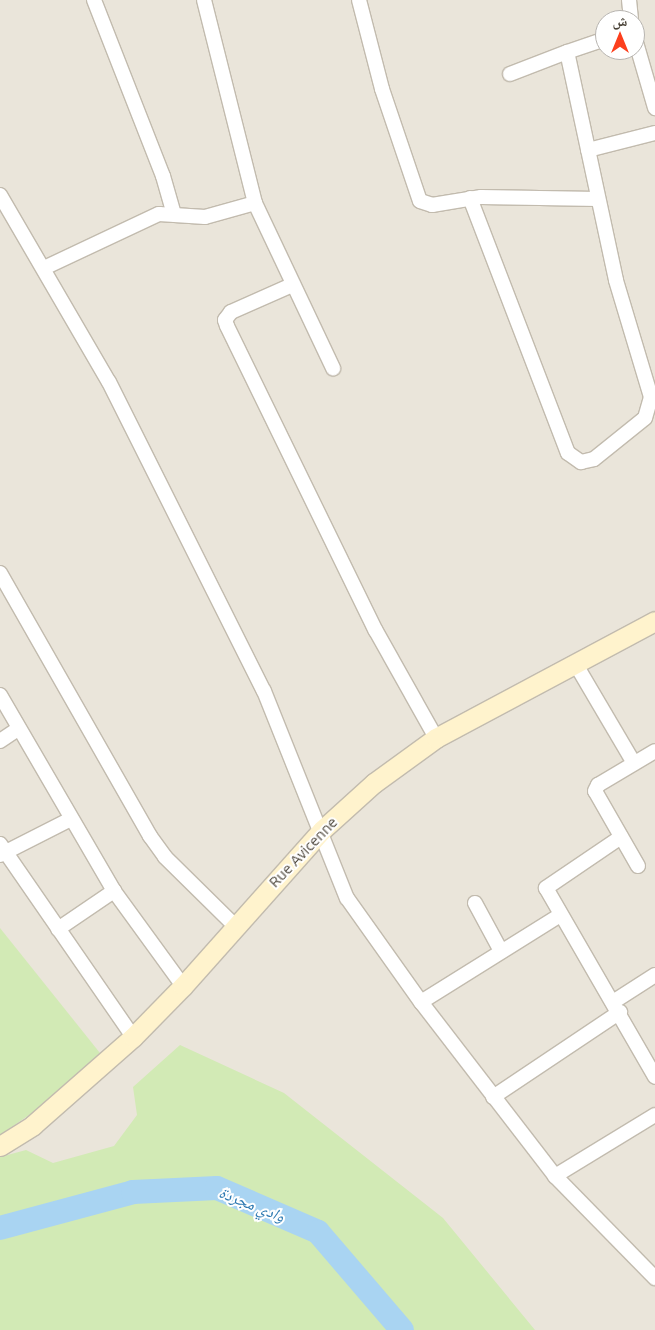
<!DOCTYPE html>
<meta charset="utf-8">
<style>
body{margin:0}
#map{position:relative;width:655px;height:1330px;overflow:hidden;background:#f6f3ec;font-family:Ubuntu,"Noto Naskh Arabic",sans-serif}
div>[style]{position:absolute}
.residential>*{inset:0;background:#eae5da}
.green>*{inset:0;background:#d2eab5}
.river>*{height:24px;margin:-12px;padding:0 12px;transform-origin:12px;border-radius:12px;background:#a9d4f2}
.roads{filter:drop-shadow(1px 0 #c2bbae) drop-shadow(-1px 0 #c2bbae) drop-shadow(0 1px #c2bbae) drop-shadow(0 -1px #c2bbae)}
.street>*{height:14px;margin:-7px;padding:0 7px;transform-origin:7px;border-radius:7px;background:#fff}
.secondary>*{height:19px;margin:-9.5px;padding:0 9.5px;transform-origin:9.5px;border-radius:9.5px;background:#fff3cd}
span{translate:-50% -50%;white-space:nowrap;text-align:center;line-height:1.15;-webkit-text-stroke:4px #fff;paint-order:stroke}
.street-label{font-size:15px;color:#4b4439}
.water-label{font-size:16px;color:#2e7ab2;font-style:italic}
.north{position:absolute;left:595px;top:10px;width:50px;height:50px;box-sizing:border-box;background:#fff;border:1px solid #b7b4b0;border-radius:50%;rotate:0deg;font-size:14px;font-weight:700;line-height:20px;text-align:center;color:#4b4439}
.north::after{content:'';display:block;margin:auto;width:18px;height:22px;background:#fc3f1d;clip-path:polygon(50% 0,100% 100%,50% 72%,0 100%)}
</style>
<div id="map">
<div class="residential">
<i style="clip-path:polygon(evenodd,0 0,655px 0,655px 1330px,0 1330px,0 0,605px 20px,635px 20px,635px 50px,605px 50px,605px 20px)"></i>
</div>
<div class="green">
<i style="clip-path:polygon(0 928px,100px 1053px,48px 1102px,0 1135px)"></i>
<i style="clip-path:polygon(180px 1045px,284px 1093px,443px 1218px,535px 1330px,0 1330px,0 1157px,26px 1150px,53px 1163px,114px 1146px,137px 1115px,133px 1087px)"></i>
</div>
<div class="river">
<i style="left:0;top:1228px;width:138px;rotate:-15.1deg"></i>
<i style="left:133px;top:1192px;width:84px;rotate:-2.7deg"></i>
<i style="left:217px;top:1188px;width:110px;rotate:23.5deg"></i>
<i style="left:318px;top:1232px;width:129px;rotate:49.4deg"></i>
</div>
<div class="roads">
<div class="street">
<i style="left:94px;top:0;width:189px;rotate:68.6deg"></i>
<i style="left:163px;top:176px;width:40px;rotate:74deg"></i>
<i style="left:204px;top:0;width:209px;rotate:75.9deg"></i>
<i style="left:255px;top:203px;width:183px;rotate:64.7deg"></i>
<i style="left:359px;top:0;width:92px;rotate:75.5deg"></i>
<i style="left:382px;top:89px;width:118px;rotate:71.3deg"></i>
<i style="left:420px;top:201px;width:13px;rotate:18deg"></i>
<i style="left:432px;top:205px;width:50px;rotate:-9.3deg"></i>
<i style="left:481px;top:197px;width:117px;rotate:1deg"></i>
<i style="left:629px;top:0;width:20px;rotate:84deg"></i>
<i style="left:635px;top:39px;width:72px;rotate:73.8deg"></i>
<i style="left:510px;top:74px;width:61px;rotate:-21.1deg"></i>
<i style="left:588px;top:150px;width:69px;rotate:-14.2deg"></i>
<i style="left:0;top:195px;width:216px;rotate:59.8deg"></i>
<i style="left:109px;top:382px;width:346px;rotate:63.4deg"></i>
<i style="left:264px;top:691px;width:223px;rotate:68.2deg"></i>
<i style="left:347px;top:898px;width:128px;rotate:54.6deg"></i>
<i style="left:421px;top:1002px;width:220px;rotate:52.4deg"></i>
<i style="left:555px;top:1176px;width:143px;rotate:45.6deg"></i>
<i style="left:470px;top:198px;width:273px;rotate:69deg"></i>
<i style="left:568px;top:453px;width:16px;rotate:35deg"></i>
<i style="left:581px;top:462px;width:13px;rotate:-13deg"></i>
<i style="left:594px;top:459px;width:65px;rotate:-38.8deg"></i>
<i style="left:645px;top:418px;width:22px;rotate:-74deg"></i>
<i style="left:651px;top:397px;width:122px;rotate:-106.7deg"></i>
<i style="left:616px;top:280px;width:233px;rotate:-102.1deg"></i>
<i style="left:567px;top:52px;width:40px;rotate:-18.9deg"></i>
<i style="left:44px;top:268px;width:127px;rotate:-25.2deg"></i>
<i style="left:159px;top:214px;width:46px;rotate:3.7deg"></i>
<i style="left:205px;top:217px;width:52px;rotate:-15.6deg"></i>
<i style="left:292px;top:285px;width:67px;rotate:156.1deg"></i>
<i style="left:231px;top:312px;width:10px;rotate:127deg"></i>
<i style="left:225px;top:320px;width:6px;rotate:72deg"></i>
<i style="left:227px;top:326px;width:339px;rotate:64deg"></i>
<i style="left:376px;top:631px;width:123px;rotate:60.7deg"></i>
<i style="left:0;top:573px;width:303px;rotate:60.3deg"></i>
<i style="left:150px;top:836px;width:26px;rotate:54deg"></i>
<i style="left:165px;top:857px;width:97px;rotate:44.6deg"></i>
<i style="left:575px;top:663px;width:116px;rotate:59.5deg"></i>
<i style="left:0;top:695px;width:227px;rotate:59.8deg"></i>
<i style="left:114px;top:891px;width:117px;rotate:54deg"></i>
<i style="left:0;top:741px;width:22px;rotate:-34deg"></i>
<i style="left:621px;top:837px;width:91px;rotate:145.8deg"></i>
<i style="left:546px;top:888px;width:218px;rotate:60deg"></i>
<i style="left:0;top:844px;width:234px;rotate:55.4deg"></i>
<i style="left:0;top:855px;width:80px;rotate:-26.9deg"></i>
<i style="left:638px;top:866px;width:86px;rotate:-119.8deg"></i>
<i style="left:595px;top:791px;width:7px;rotate:-63deg"></i>
<i style="left:598px;top:785px;width:66px;rotate:-30.8deg"></i>
<i style="left:475px;top:903px;width:55px;rotate:61.6deg"></i>
<i style="left:58px;top:929px;width:68px;rotate:-34.2deg"></i>
<i style="left:421px;top:1002px;width:164px;rotate:-32deg"></i>
<i style="left:613px;top:1002px;width:50px;rotate:-32.7deg"></i>
<i style="left:493px;top:1097px;width:153px;rotate:-33.8deg"></i>
<i style="left:555px;top:1176px;width:117px;rotate:-31.4deg"></i>
</div>
<div class="secondary">
<i style="left:0;top:1146px;width:39px;rotate:-32deg"></i>
<i style="left:33px;top:1125px;width:133px;rotate:-41.3deg"></i>
<i style="left:133px;top:1037px;width:71px;rotate:-45.6deg"></i>
<i style="left:183px;top:986px;width:209px;rotate:-48.3deg"></i>
<i style="left:322px;top:830px;width:70px;rotate:-42.1deg"></i>
<i style="left:374px;top:783px;width:77px;rotate:-36deg"></i>
<i style="left:436px;top:738px;width:248px;rotate:-28.1deg"></i>
</div>
</div>
<div class="street-label">
<span style="left:303px;top:852px;rotate:-46deg">Rue Avicenne</span>
</div>
<div class="water-label">
<span style="left:252px;top:1204px;rotate:22deg">وادي مجردة</span>
</div>
<div class="north">ش</div>
</div>
